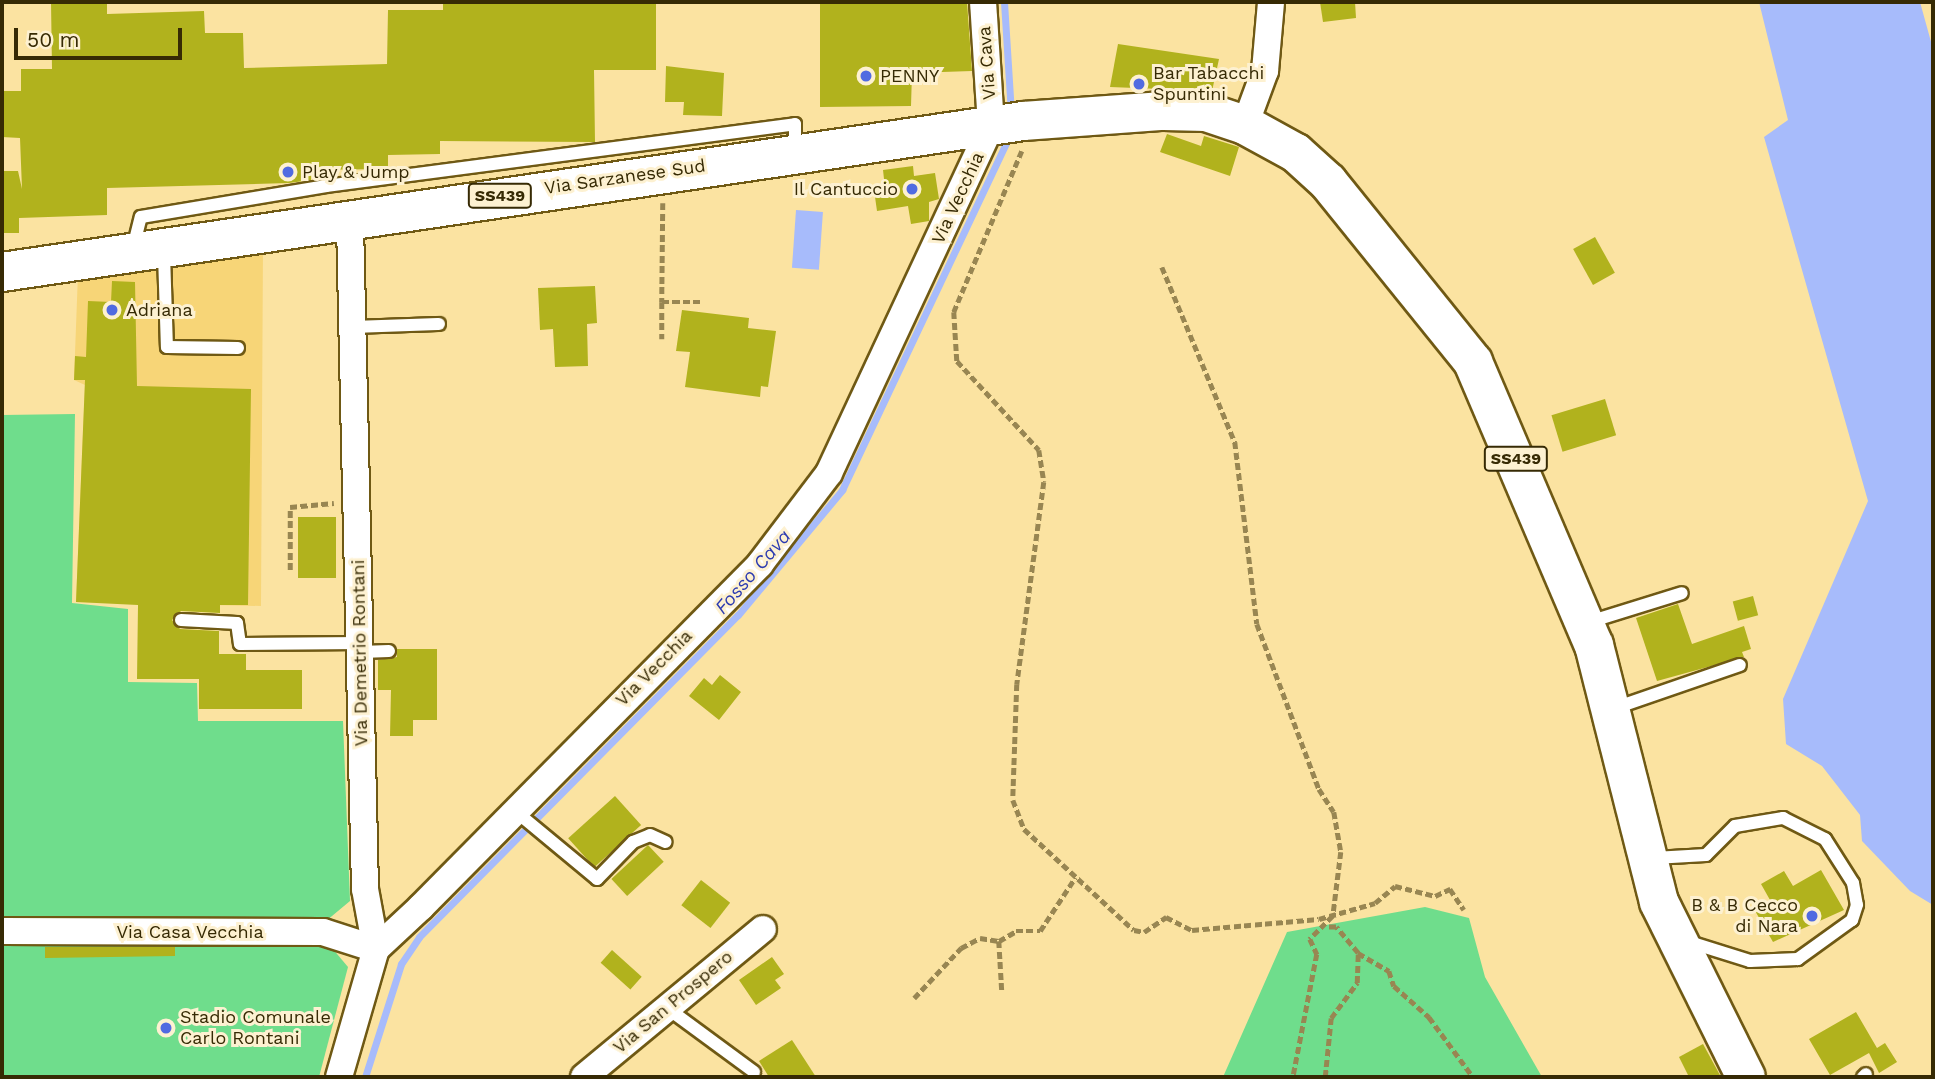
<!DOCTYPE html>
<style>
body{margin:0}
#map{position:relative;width:1935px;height:1079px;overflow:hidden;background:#fbe3a1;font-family:"Work Sans",sans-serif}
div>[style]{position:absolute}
.built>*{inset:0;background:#f7d577}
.green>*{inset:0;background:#6fdd8c}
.water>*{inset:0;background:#a7bbfb;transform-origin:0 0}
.stream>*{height:7px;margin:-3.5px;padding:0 3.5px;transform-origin:3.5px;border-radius:3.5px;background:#a7bbfb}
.building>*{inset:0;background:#b1b21d;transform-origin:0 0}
.path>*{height:4.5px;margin-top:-2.25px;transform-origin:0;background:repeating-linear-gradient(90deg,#988652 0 7px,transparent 0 10.5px)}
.roads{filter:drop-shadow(2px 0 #6f5914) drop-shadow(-2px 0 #6f5914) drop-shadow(0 2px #6f5914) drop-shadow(0 -2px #6f5914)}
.service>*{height:12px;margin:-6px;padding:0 6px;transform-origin:6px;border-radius:6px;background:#fff}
.minor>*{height:26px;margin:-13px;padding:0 13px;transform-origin:13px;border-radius:13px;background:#fff}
.primary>*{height:38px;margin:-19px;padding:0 19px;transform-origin:19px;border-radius:19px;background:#fff}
.dots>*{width:19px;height:19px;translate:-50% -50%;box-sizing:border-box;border:4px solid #fdf1d1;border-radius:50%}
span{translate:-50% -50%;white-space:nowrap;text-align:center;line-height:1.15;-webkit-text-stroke:6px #fdf1d1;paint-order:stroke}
.shield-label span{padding:2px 5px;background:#fdf1d1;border:2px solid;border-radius:5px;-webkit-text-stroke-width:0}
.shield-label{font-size:16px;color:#362a04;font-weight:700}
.street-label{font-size:18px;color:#362a04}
.poi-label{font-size:18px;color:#362a04}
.left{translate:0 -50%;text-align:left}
.right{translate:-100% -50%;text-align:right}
.water-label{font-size:19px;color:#2c3bb1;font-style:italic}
.frame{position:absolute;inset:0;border:4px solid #362a04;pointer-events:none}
.scale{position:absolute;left:14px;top:28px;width:168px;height:32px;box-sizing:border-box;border:4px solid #362a04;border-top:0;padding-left:9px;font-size:21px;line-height:24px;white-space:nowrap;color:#362a04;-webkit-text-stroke:5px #fdf1d1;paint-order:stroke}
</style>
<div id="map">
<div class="built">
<i style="clip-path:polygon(263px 246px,261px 606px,76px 602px,85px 385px,74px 380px,78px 273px)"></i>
</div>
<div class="green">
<i style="clip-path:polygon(75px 414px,72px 603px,128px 609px,128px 682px,197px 683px,198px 721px,343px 721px,350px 901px,326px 921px,2px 923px,2px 415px)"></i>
<i style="clip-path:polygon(1425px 907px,1469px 918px,1485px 977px,1542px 1077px,1223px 1077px,1287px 932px)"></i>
<i style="clip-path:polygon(2px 941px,327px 942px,348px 967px,319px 1077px,2px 1077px)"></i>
</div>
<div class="water">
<i style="clip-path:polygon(1759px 2px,1920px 2px,1933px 49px,1933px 905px,1910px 891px,1862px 841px,1860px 815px,1822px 766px,1786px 744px,1783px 699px,1868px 501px,1764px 137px,1788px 120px)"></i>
<i style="left:796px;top:210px;width:27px;height:58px;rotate:4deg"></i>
</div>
<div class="stream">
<i style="left:1004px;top:2px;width:111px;rotate:86.4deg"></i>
<i style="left:365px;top:1077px;width:119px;rotate:-72.3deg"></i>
<i style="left:401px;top:964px;width:32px;rotate:-56deg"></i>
<i style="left:419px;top:937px;width:453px;rotate:-45.3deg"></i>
<i style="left:738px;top:615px;width:163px;rotate:-50.2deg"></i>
<i style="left:842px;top:490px;width:393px;rotate:-64.7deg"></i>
</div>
<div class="building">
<i style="clip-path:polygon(51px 2px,107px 2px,107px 14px,204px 11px,205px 33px,243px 33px,244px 68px,387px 64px,388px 10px,443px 10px,443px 2px,656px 2px,656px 70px,594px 70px,595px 142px,440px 141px,440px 154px,388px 155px,388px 169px,311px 170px,311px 180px,289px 183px,107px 188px,107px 215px,19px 218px,19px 233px,2px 233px,2px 171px,18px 171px,22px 189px,20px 138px,2px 137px,2px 91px,21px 91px,21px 69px,52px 69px)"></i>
<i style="clip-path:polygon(820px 2px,967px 2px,972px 71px,912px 73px,911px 106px,820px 107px)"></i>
<i style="clip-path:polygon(1320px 2px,1355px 2px,1356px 18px,1323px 22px)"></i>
<i style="clip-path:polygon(1118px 44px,1219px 59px,1212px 91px,1110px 87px)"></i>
<i style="clip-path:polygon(666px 66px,724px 73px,722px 116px,683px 115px,684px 102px,665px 102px)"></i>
<i style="clip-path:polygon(1167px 134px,1201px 146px,1204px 136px,1239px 147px,1230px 176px,1160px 152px)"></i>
<i style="clip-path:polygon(913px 166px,914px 176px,935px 173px,939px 199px,929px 202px,929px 221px,911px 224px,908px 206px,877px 211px,874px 190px,885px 188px,883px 170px)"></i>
<i style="left:1595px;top:237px;width:41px;height:25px;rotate:61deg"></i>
<i style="clip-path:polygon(112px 281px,135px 282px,137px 386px,251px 389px,248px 605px,220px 605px,220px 613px,181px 611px,172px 620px,180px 629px,219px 631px,219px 654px,246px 654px,246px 670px,302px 670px,302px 709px,199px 709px,199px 679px,137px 679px,138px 605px,76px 602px,85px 380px,74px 380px,75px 356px,86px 357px,88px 301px,111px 302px)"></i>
<i style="clip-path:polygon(595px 286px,597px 323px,587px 324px,588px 366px,555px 367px,553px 329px,540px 330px,538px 288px)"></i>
<i style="clip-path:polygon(682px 310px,749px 318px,748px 328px,776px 331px,768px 387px,761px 386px,760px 397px,685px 387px,690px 352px,676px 351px)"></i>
<i style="left:1605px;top:399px;width:38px;height:56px;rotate:73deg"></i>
<i style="left:298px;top:517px;width:38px;height:61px"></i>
<i style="left:1753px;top:596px;width:20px;height:21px;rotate:75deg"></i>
<i style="clip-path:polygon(1678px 604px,1692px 644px,1744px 626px,1751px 649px,1742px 652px,1744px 657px,1657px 681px,1636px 618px)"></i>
<i style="clip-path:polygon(397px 649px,437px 649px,437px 720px,413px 720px,413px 736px,390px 736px,391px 690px,378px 690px,378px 660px,397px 657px)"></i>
<i style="clip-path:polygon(720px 675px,741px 692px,719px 720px,689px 696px,704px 678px,712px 685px)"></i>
<i style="left:615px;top:796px;width:39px;height:63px;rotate:48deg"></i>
<i style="left:648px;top:845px;width:23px;height:50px;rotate:47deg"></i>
<i style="clip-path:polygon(1821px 870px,1844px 910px,1773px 942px,1754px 909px,1770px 900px,1761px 884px,1784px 871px,1793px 886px)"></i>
<i style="left:701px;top:880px;width:37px;height:32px;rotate:38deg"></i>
<i style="clip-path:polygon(45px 947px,175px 947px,175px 956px,45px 958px)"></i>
<i style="left:612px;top:950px;width:40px;height:17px;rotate:42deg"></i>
<i style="clip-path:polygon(772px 957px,784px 974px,775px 980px,781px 988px,756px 1005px,739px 980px)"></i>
<i style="clip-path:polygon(1856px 1012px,1877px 1048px,1885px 1043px,1897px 1062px,1879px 1073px,1869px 1053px,1830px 1075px,1809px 1039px)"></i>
<i style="clip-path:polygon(792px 1040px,816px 1077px,769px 1077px,759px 1061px)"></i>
<i style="clip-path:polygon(1703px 1044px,1721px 1077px,1689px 1077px,1679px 1057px)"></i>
</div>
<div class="path">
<i style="left:1022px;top:151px;width:175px;rotate:112.9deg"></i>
<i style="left:954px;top:312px;width:49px;rotate:86.5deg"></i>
<i style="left:957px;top:361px;width:121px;rotate:47.3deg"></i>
<i style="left:1039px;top:450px;width:32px;rotate:81deg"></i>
<i style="left:1044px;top:482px;width:204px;rotate:97.6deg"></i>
<i style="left:1017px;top:684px;width:116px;rotate:92deg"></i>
<i style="left:1013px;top:800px;width:31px;rotate:69deg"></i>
<i style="left:1024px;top:829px;width:149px;rotate:42.6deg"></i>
<i style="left:1134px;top:930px;width:10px;rotate:11deg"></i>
<i style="left:1144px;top:932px;width:27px;rotate:-34deg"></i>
<i style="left:1166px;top:917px;width:29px;rotate:27deg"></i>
<i style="left:1192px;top:930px;width:127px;rotate:-5deg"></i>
<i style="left:1319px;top:919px;width:58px;rotate:-15.9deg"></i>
<i style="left:1375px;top:903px;width:26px;rotate:-40deg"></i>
<i style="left:1395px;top:886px;width:41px;rotate:14deg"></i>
<i style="left:1435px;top:896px;width:17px;rotate:-25deg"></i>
<i style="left:1450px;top:889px;width:25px;rotate:56deg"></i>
<i style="left:663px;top:203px;width:99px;rotate:90.6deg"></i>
<i style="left:662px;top:302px;width:40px"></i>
<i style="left:1162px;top:267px;width:190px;rotate:67.4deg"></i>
<i style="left:1235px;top:442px;width:183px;rotate:83.1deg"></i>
<i style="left:1257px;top:624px;width:176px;rotate:69.4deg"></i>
<i style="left:1319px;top:789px;width:27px;rotate:57deg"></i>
<i style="left:1334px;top:812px;width:41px;rotate:80.1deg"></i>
<i style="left:1341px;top:852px;width:64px;rotate:97.1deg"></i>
<i style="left:1333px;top:916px;width:33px;rotate:135deg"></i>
<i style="left:1310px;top:939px;width:17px;rotate:65deg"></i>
<i style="left:1317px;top:954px;width:125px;rotate:101deg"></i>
<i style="left:662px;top:302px;width:37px;rotate:90deg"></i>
<i style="left:290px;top:570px;width:63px;rotate:-90deg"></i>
<i style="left:290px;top:507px;width:44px;rotate:-5.2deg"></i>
<i style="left:999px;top:941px;width:51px;rotate:86.6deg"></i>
<i style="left:1358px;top:953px;width:36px;rotate:30deg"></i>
<i style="left:1389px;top:971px;width:16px;rotate:72deg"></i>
<i style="left:1394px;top:986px;width:47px;rotate:41.5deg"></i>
<i style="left:1429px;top:1017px;width:74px;rotate:53.7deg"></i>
<i style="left:914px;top:998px;width:69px;rotate:-46.8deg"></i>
<i style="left:961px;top:948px;width:21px;rotate:-28deg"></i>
<i style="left:980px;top:938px;width:19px;rotate:9deg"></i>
<i style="left:999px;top:941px;width:20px;rotate:-30deg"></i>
<i style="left:1016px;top:931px;width:24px"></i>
<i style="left:1040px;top:931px;width:64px;rotate:-56.6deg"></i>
<i style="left:1325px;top:1077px;width:59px;rotate:-84.2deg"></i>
<i style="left:1331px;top:1018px;width:44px;rotate:-53.4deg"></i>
<i style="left:1357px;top:983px;width:30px;rotate:-88deg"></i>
<i style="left:1358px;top:953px;width:34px;rotate:-130deg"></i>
<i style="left:1336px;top:927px;width:10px;rotate:180deg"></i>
</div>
<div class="roads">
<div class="service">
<i style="left:133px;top:248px;width:32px;rotate:-76deg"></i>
<i style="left:141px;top:217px;width:188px;rotate:-9.5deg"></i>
<i style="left:326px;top:186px;width:473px;rotate:-7.5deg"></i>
<i style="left:795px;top:124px;width:25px;rotate:90deg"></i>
<i style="left:164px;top:254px;width:93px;rotate:88.2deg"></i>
<i style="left:167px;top:347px;width:71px;rotate:0.8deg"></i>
<i style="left:352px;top:327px;width:87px;rotate:-2deg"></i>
<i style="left:181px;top:620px;width:56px;rotate:3.1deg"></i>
<i style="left:237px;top:623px;width:21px;rotate:82deg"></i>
<i style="left:240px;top:644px;width:121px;rotate:-0.5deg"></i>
<i style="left:1589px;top:622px;width:97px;rotate:-17.3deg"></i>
<i style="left:361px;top:652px;width:28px;rotate:-2deg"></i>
<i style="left:1615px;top:708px;width:132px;rotate:-19deg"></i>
<i style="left:514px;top:810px;width:108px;rotate:39.7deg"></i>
<i style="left:597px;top:879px;width:52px;rotate:-45.8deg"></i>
<i style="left:633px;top:842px;width:18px;rotate:-22deg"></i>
<i style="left:650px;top:835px;width:17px;rotate:24deg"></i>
<i style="left:1654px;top:858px;width:52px;rotate:-3.3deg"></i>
<i style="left:1706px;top:855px;width:41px;rotate:-45deg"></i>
<i style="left:1735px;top:826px;width:49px;rotate:-9.5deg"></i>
<i style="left:1783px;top:818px;width:47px;rotate:26.6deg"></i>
<i style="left:1825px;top:839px;width:52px;rotate:57.5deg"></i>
<i style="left:1853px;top:883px;width:22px;rotate:80deg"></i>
<i style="left:1857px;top:905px;width:16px;rotate:108deg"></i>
<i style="left:1852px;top:920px;width:67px;rotate:144.2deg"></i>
<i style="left:1798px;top:959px;width:48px;rotate:177.6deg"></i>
<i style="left:1750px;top:961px;width:67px;rotate:-162.6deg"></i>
<i style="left:667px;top:1008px;width:108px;rotate:36.3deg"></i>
<i style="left:1863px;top:1077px;width:4px;rotate:-45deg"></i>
</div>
<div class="minor">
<i style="left:1245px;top:125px;width:58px;rotate:-69.7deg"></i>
<i style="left:1265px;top:71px;width:69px;rotate:-85deg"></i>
<i style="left:2px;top:931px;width:321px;rotate:0.2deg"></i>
<i style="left:323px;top:932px;width:56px;rotate:17.8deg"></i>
<i style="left:376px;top:949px;width:62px;rotate:-43deg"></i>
<i style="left:421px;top:907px;width:482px;rotate:-45.3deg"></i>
<i style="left:760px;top:564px;width:114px;rotate:-52.8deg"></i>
<i style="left:829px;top:473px;width:384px;rotate:-65deg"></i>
<i style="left:991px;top:125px;width:123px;rotate:-93.7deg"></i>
<i style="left:339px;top:1077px;width:133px;rotate:-73.9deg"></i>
<i style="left:376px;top:949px;width:61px;rotate:-100.4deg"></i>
<i style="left:365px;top:889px;width:667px;rotate:-91.29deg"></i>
<i style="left:584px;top:1077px;width:232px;rotate:-39.6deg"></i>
</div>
<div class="primary">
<i style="left:2px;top:272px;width:1032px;rotate:-8.41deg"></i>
<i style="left:1023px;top:121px;width:141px;rotate:-4.1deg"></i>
<i style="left:1164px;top:111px;width:42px;rotate:1.4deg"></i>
<i style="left:1206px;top:112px;width:41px;rotate:18.4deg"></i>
<i style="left:1245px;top:125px;width:58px;rotate:28.8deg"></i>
<i style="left:1296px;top:153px;width:43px;rotate:42.2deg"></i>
<i style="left:1328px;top:182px;width:231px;rotate:51.1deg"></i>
<i style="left:1473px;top:362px;width:308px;rotate:66.9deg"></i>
<i style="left:1594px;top:645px;width:265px;rotate:75.8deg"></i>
<i style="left:1659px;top:902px;width:195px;rotate:63.6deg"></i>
</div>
</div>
<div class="dots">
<i style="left:866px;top:76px;background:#516be1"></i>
<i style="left:1139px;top:84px;background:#516be1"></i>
<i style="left:288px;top:172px;background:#516be1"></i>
<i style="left:912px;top:189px;background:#516be1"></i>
<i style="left:112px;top:310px;background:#516be1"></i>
<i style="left:1812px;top:916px;background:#516be1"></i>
<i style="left:166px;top:1028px;background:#516be1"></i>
</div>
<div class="shield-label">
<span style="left:500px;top:196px">SS439</span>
<span style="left:1516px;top:459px">SS439</span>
</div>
<div class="street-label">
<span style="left:987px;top:63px;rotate:-94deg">Via Cava</span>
<span style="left:625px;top:177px;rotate:-8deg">Via Sarzanese Sud</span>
<span style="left:958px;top:198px;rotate:-65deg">Via Vecchia</span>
<span style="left:360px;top:653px;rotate:-91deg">Via Demetrio Rontani</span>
<span style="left:654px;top:668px;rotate:-45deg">Via Vecchia</span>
<span style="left:190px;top:932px">Via Casa Vecchia</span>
<span style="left:673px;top:1002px;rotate:-40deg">Via San Prospero</span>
</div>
<div class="poi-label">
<span class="left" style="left:1153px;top:84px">Bar Tabacchi<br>Spuntini</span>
<span class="left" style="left:880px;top:76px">PENNY</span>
<span class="left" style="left:302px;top:172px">Play &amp; Jump</span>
<span class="right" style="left:898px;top:189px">Il Cantuccio</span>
<span class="left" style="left:126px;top:310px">Adriana</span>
<span class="right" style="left:1798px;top:916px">B &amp; B Cecco<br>di Nara</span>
<span class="left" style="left:180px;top:1028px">Stadio Comunale<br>Carlo Rontani</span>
</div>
<div class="water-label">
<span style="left:753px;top:572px;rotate:-49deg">Fosso Cava</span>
</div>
<div class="frame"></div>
<div class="scale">50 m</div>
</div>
